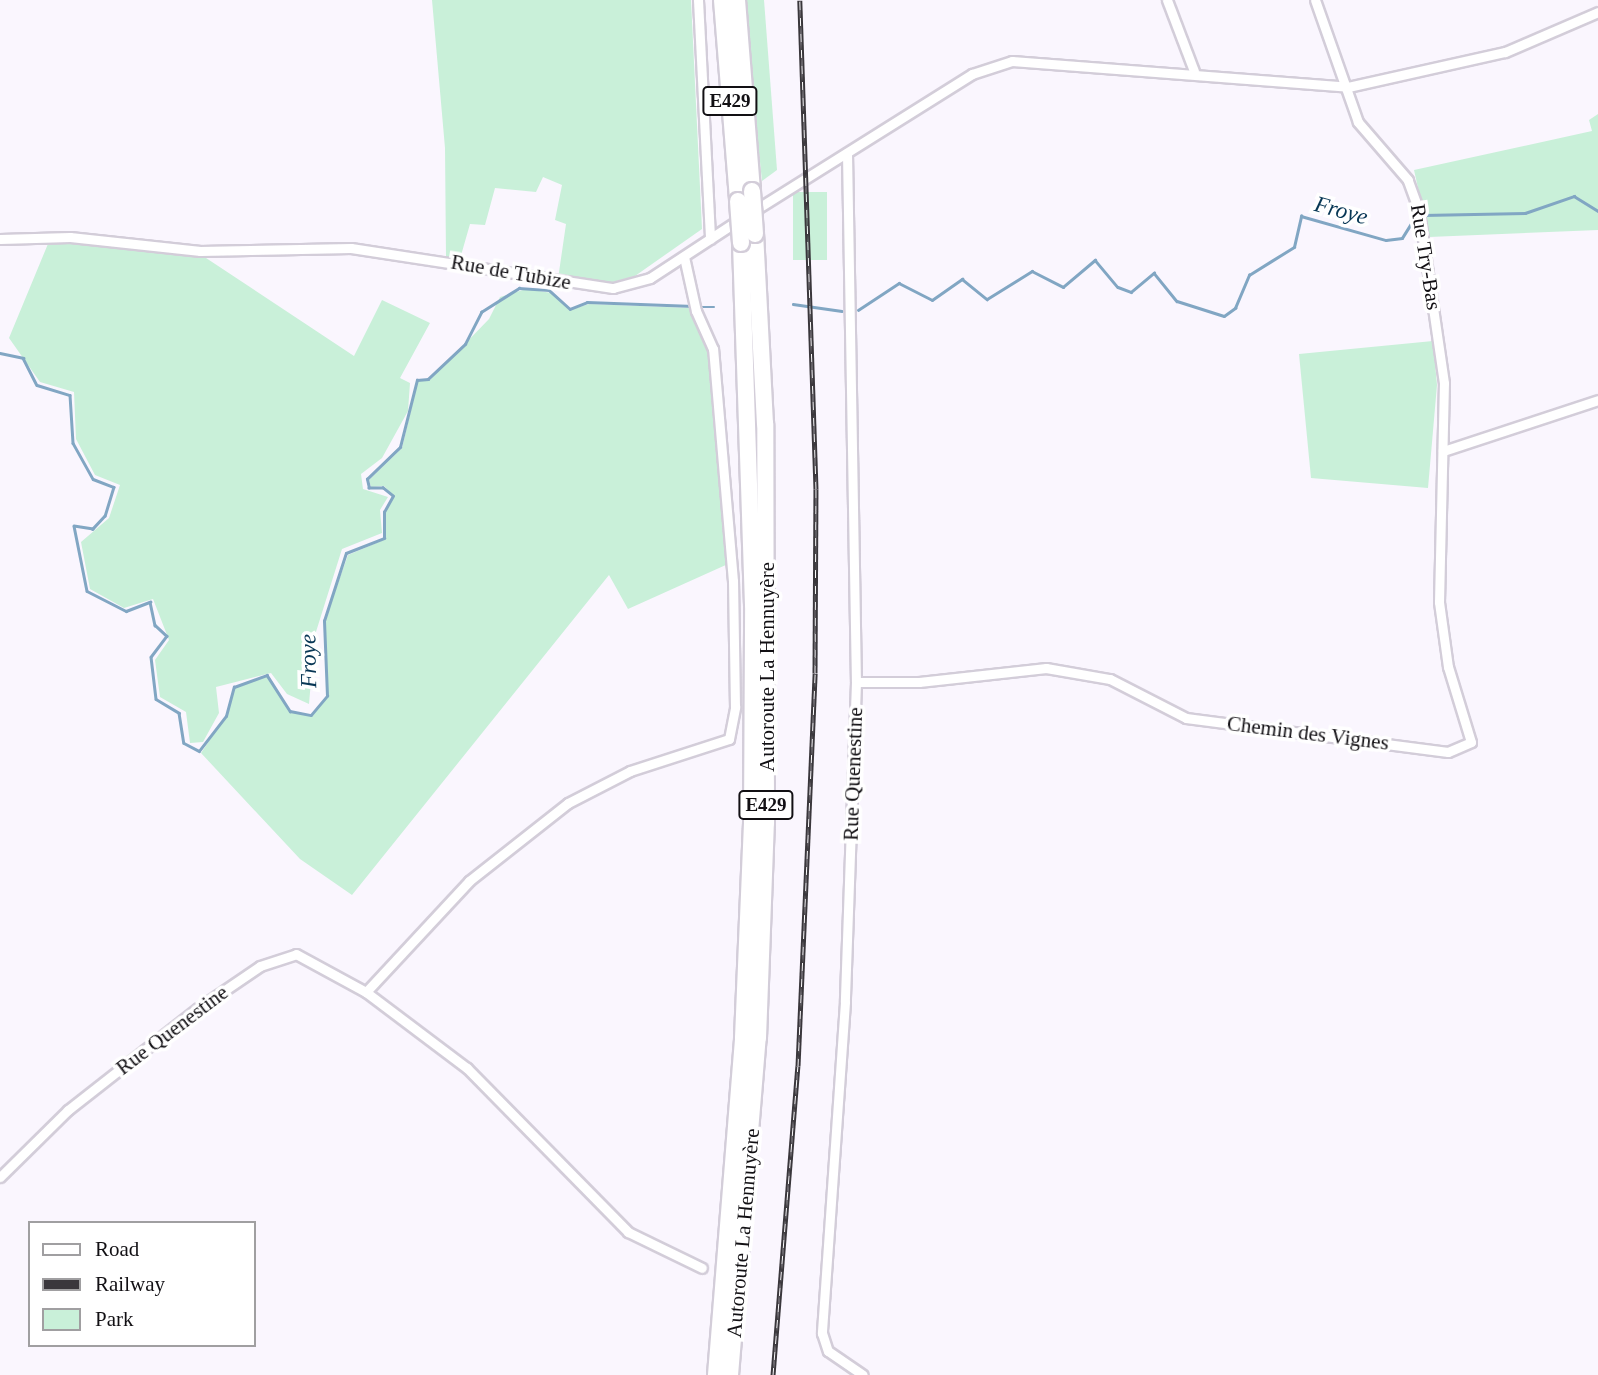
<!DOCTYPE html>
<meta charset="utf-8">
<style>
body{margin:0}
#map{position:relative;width:1598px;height:1375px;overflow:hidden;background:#faf6fe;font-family:"Times New Roman",serif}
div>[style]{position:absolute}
.green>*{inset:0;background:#c9f0d9;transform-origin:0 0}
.stream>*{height:2.5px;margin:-1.25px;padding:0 1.25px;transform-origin:1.25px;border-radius:1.25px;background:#81a6c3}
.roads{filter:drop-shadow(2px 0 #d3cdd9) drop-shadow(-2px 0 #d3cdd9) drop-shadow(0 2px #d3cdd9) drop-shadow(0 -2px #d3cdd9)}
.street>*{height:9px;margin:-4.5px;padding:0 4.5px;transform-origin:4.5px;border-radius:4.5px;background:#fff}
.highway>*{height:16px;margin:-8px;padding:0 8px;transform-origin:8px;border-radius:8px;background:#fff}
.rail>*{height:5px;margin-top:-2.5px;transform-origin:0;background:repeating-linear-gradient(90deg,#fff 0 8px,#3a373c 0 16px);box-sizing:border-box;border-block:2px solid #3a373c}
.bridges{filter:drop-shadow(2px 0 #d3cdd9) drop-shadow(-2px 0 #d3cdd9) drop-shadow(0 2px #d3cdd9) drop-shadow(0 -2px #d3cdd9)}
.highway-bridge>*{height:16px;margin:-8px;padding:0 8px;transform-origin:8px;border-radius:8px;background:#fff}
span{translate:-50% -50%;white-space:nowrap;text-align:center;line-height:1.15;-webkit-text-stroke:7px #fff;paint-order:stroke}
.shield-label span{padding:2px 5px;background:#fff;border:2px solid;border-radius:5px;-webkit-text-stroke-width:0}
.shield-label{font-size:19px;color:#121014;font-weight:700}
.street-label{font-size:21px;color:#121014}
.water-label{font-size:23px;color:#083755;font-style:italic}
.legend{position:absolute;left:28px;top:1221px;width:228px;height:126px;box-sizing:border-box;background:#fff;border:2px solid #a09fa1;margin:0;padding:9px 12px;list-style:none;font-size:21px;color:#121014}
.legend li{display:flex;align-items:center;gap:14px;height:35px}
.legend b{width:35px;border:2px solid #a09fa1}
</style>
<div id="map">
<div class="green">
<i style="clip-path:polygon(432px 0,691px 0,702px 229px,635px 276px,609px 283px,558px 279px,566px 224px,555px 220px,562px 185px,543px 177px,536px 192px,495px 188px,485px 225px,470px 224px,460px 259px,446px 257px,445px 148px)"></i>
<i style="clip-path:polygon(743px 0,764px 0,777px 170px,762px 181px)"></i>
<i style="clip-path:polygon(1598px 114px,1598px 230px,1429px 237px,1414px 170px,1592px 131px,1589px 120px)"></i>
<i style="left:827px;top:192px;width:68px;height:34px;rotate:90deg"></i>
<i style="clip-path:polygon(50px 239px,203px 256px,354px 356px,382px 300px,430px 323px,400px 378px,410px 383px,408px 411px,382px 458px,361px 474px,363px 489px,388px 497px,380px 510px,382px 533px,342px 549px,315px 635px,309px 704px,287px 694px,271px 673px,216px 687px,219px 713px,203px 742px,190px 743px,186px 712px,160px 697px,155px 660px,169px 640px,153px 599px,124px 608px,90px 589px,81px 542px,109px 518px,120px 485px,95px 475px,76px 439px,74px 392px,40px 382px,9px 338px)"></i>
<i style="clip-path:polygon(526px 289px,552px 293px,570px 310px,589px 304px,691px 308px,710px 351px,728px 564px,628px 609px,609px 575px,352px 895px,300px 859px,201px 753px,226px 716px,235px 688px,267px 676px,290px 711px,311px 715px,328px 697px,324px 622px,348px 555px,386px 539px,385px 513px,394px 496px,384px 486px,371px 487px,369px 480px,402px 448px,418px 381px,430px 380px,489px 319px,500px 297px)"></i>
<i style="clip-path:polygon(1433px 341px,1437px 385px,1428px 488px,1311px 478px,1299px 354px)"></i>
</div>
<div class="stream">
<i style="left:1423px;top:215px;width:102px;rotate:-1.1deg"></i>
<i style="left:1525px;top:213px;width:52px;rotate:-19.1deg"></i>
<i style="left:1574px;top:196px;width:28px;rotate:32deg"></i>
<i style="left:793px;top:304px;width:49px;rotate:8.1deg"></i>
<i style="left:699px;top:307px;width:15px"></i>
<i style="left:858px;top:310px;width:49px;rotate:-33.4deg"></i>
<i style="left:899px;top:283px;width:37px;rotate:27deg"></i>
<i style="left:932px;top:300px;width:37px;rotate:-35deg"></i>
<i style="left:962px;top:279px;width:32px;rotate:39deg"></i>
<i style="left:987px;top:299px;width:53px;rotate:-31.9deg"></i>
<i style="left:1032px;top:271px;width:35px;rotate:27deg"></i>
<i style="left:1063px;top:287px;width:42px;rotate:-40.2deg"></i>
<i style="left:1095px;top:260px;width:35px;rotate:50deg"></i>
<i style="left:1118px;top:287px;width:14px;rotate:21deg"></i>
<i style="left:1131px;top:292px;width:30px;rotate:-40deg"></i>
<i style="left:1154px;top:273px;width:36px;rotate:51deg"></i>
<i style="left:1177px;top:301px;width:49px;rotate:17.7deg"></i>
<i style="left:1224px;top:316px;width:14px;rotate:-36deg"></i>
<i style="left:1235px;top:308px;width:36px;rotate:-67deg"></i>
<i style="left:1249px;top:275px;width:53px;rotate:-31.9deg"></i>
<i style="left:1294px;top:247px;width:32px;rotate:-77deg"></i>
<i style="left:1301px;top:216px;width:88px;rotate:15.8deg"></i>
<i style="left:1386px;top:240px;width:16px;rotate:-7deg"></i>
<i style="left:1402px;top:238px;width:26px;rotate:-58deg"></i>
<i style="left:0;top:353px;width:24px;rotate:12deg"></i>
<i style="left:23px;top:358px;width:30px;rotate:63deg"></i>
<i style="left:37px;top:385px;width:34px;rotate:17deg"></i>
<i style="left:70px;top:395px;width:48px;rotate:86.4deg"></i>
<i style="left:73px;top:443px;width:41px;rotate:60.9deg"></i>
<i style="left:93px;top:479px;width:22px;rotate:21deg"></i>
<i style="left:114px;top:487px;width:30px;rotate:107deg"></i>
<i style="left:105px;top:516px;width:18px;rotate:133deg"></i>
<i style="left:93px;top:529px;width:19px;rotate:-171deg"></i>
<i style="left:74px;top:526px;width:66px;rotate:78.7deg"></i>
<i style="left:87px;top:591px;width:44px;rotate:27.1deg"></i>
<i style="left:126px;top:611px;width:26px;rotate:-21deg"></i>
<i style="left:150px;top:602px;width:24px;rotate:78deg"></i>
<i style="left:155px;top:625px;width:16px;rotate:43deg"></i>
<i style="left:167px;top:636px;width:26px;rotate:127deg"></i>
<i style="left:151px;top:657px;width:42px;rotate:83.2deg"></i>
<i style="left:156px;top:699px;width:27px;rotate:31deg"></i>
<i style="left:179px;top:713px;width:30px;rotate:81deg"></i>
<i style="left:184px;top:743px;width:17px;rotate:28deg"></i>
<i style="left:199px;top:751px;width:44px;rotate:-52.4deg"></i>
<i style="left:226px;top:716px;width:30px;rotate:-75deg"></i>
<i style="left:234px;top:687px;width:35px;rotate:-20deg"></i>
<i style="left:267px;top:675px;width:43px;rotate:57.4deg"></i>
<i style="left:290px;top:711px;width:21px;rotate:11deg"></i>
<i style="left:311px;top:715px;width:25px;rotate:-50deg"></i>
<i style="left:327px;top:696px;width:75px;rotate:-92.3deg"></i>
<i style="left:324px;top:621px;width:71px;rotate:-72.1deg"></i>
<i style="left:346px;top:553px;width:41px;rotate:-21.5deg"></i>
<i style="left:384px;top:538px;width:26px;rotate:-90deg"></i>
<i style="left:384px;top:512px;width:18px;rotate:-61deg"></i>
<i style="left:393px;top:496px;width:13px;rotate:-141deg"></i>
<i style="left:383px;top:488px;width:14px;rotate:180deg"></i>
<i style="left:369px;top:488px;width:9px;rotate:-103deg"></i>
<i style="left:367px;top:479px;width:46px;rotate:-44.1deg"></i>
<i style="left:400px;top:447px;width:69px;rotate:-75.8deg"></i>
<i style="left:417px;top:380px;width:11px;rotate:-5deg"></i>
<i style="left:428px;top:379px;width:51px;rotate:-43.4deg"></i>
<i style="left:465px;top:344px;width:36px;rotate:-63deg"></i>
<i style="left:481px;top:312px;width:45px;rotate:-32.3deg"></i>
<i style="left:519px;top:288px;width:30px;rotate:4deg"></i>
<i style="left:549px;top:290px;width:28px;rotate:42deg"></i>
<i style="left:570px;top:309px;width:18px;rotate:-22deg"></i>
<i style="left:587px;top:302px;width:106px;rotate:2.2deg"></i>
</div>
<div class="roads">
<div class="street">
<i style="left:698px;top:0;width:239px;rotate:87.1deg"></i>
<i style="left:1167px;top:0;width:76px;rotate:69.2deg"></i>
<i style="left:847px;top:153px;width:529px;rotate:89.03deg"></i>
<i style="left:856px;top:682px;width:320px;rotate:92deg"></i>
<i style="left:845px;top:1002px;width:332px;rotate:94deg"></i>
<i style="left:822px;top:1333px;width:19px;rotate:72deg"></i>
<i style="left:828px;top:1351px;width:42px;rotate:34.4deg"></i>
<i style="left:752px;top:212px;width:260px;rotate:-32.1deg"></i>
<i style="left:972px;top:74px;width:42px;rotate:-18deg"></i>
<i style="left:1012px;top:61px;width:337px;rotate:4.4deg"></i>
<i style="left:1348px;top:87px;width:161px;rotate:-12.6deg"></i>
<i style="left:1505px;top:52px;width:101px;rotate:-23.3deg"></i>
<i style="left:0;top:239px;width:70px;rotate:-1.6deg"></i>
<i style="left:70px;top:237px;width:131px;rotate:6.1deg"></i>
<i style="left:200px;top:251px;width:151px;rotate:-1.1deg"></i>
<i style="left:351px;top:248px;width:265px;rotate:8.7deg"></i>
<i style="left:613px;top:288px;width:38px;rotate:-15deg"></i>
<i style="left:650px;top:278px;width:108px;rotate:-33.2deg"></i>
<i style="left:1443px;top:451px;width:163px;rotate:-18.2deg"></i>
<i style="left:856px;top:682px;width:63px"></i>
<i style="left:919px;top:682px;width:128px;rotate:-6.3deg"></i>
<i style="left:1046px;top:668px;width:65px;rotate:9.8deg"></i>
<i style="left:1110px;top:679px;width:85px;rotate:27.2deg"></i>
<i style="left:1186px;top:718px;width:264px;rotate:7.4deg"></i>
<i style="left:1448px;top:752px;width:25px;rotate:-23deg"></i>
<i style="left:1471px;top:742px;width:78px;rotate:-107deg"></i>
<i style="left:1448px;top:667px;width:66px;rotate:-97.9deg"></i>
<i style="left:1439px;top:602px;width:219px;rotate:-88.7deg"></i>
<i style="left:1444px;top:383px;width:174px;rotate:-98.3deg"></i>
<i style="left:1419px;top:211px;width:33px;rotate:-110deg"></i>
<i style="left:1408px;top:180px;width:77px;rotate:-130.8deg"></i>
<i style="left:1358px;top:122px;width:129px;rotate:-109.4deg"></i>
<i style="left:366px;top:992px;width:151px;rotate:-47.1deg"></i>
<i style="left:469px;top:881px;width:126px;rotate:-38.2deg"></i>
<i style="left:568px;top:803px;width:70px;rotate:-27.3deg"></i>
<i style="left:630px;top:771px;width:104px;rotate:-17.9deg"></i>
<i style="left:729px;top:739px;width:33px;rotate:-79deg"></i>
<i style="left:735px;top:707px;width:126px;rotate:-90.9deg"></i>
<i style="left:733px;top:581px;width:233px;rotate:-94.9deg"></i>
<i style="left:713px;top:349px;width:42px;rotate:-114.1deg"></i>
<i style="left:696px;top:311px;width:55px;rotate:-102.5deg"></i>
<i style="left:0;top:1177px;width:95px;rotate:-44.6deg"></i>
<i style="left:68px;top:1110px;width:164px;rotate:-38.1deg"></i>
<i style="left:197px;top:1009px;width:76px;rotate:-34.3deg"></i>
<i style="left:260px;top:966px;width:38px;rotate:-18deg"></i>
<i style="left:296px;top:954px;width:80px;rotate:28.5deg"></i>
<i style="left:366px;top:992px;width:126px;rotate:37deg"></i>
<i style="left:467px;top:1068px;width:230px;rotate:45.5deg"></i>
<i style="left:628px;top:1232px;width:82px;rotate:25.9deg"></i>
</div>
<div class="highway">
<i style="left:722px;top:0;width:202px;rotate:85.4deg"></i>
<i style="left:737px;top:0;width:192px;rotate:85.5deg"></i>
<i style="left:716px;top:1375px;width:338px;rotate:-85.4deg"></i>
<i style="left:743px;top:1038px;width:215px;rotate:-87.6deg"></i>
<i style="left:752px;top:823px;width:218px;rotate:-89.7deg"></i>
<i style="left:753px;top:605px;width:362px;rotate:-91.9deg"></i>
<i style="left:730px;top:1375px;width:338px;rotate:-85.3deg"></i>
<i style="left:758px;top:1038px;width:215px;rotate:-87.9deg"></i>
<i style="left:766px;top:823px;width:399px;rotate:-90.1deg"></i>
<i style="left:765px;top:424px;width:190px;rotate:-93deg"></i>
</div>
</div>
<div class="rail">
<i style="left:773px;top:1375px;width:310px;rotate:-85.4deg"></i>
<i style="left:798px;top:1066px;width:393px;rotate:-87.5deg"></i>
<i style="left:815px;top:673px;width:184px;rotate:-89.7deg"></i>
<i style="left:816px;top:489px;width:489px;rotate:-91.9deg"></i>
</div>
<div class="bridges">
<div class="highway-bridge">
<i style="left:752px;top:191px;width:43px;rotate:86deg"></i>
<i style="left:738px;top:201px;width:42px;rotate:85.9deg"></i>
</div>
</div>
<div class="shield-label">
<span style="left:730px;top:101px">E429</span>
<span style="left:766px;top:805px">E429</span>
</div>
<div class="street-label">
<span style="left:1426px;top:257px;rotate:81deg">Rue Try-Bas</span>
<span style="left:511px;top:272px;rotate:10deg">Rue de Tubize</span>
<span style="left:767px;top:667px;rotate:-90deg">Autoroute La Hennuyère</span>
<span style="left:1308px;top:733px;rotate:7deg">Chemin des Vignes</span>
<span style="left:853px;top:774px;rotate:-88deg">Rue Quenestine</span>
<span style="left:172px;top:1030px;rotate:-37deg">Rue Quenestine</span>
<span style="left:743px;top:1233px;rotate:-85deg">Autoroute La Hennuyère</span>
</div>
<div class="water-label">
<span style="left:1341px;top:211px;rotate:15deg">Froye</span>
<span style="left:309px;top:661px;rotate:-91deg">Froye</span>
</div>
<ul class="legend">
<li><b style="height:9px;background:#fff"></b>Road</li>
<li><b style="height:9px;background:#3a373c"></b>Railway</li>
<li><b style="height:19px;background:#c9f0d9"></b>Park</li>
</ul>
</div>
